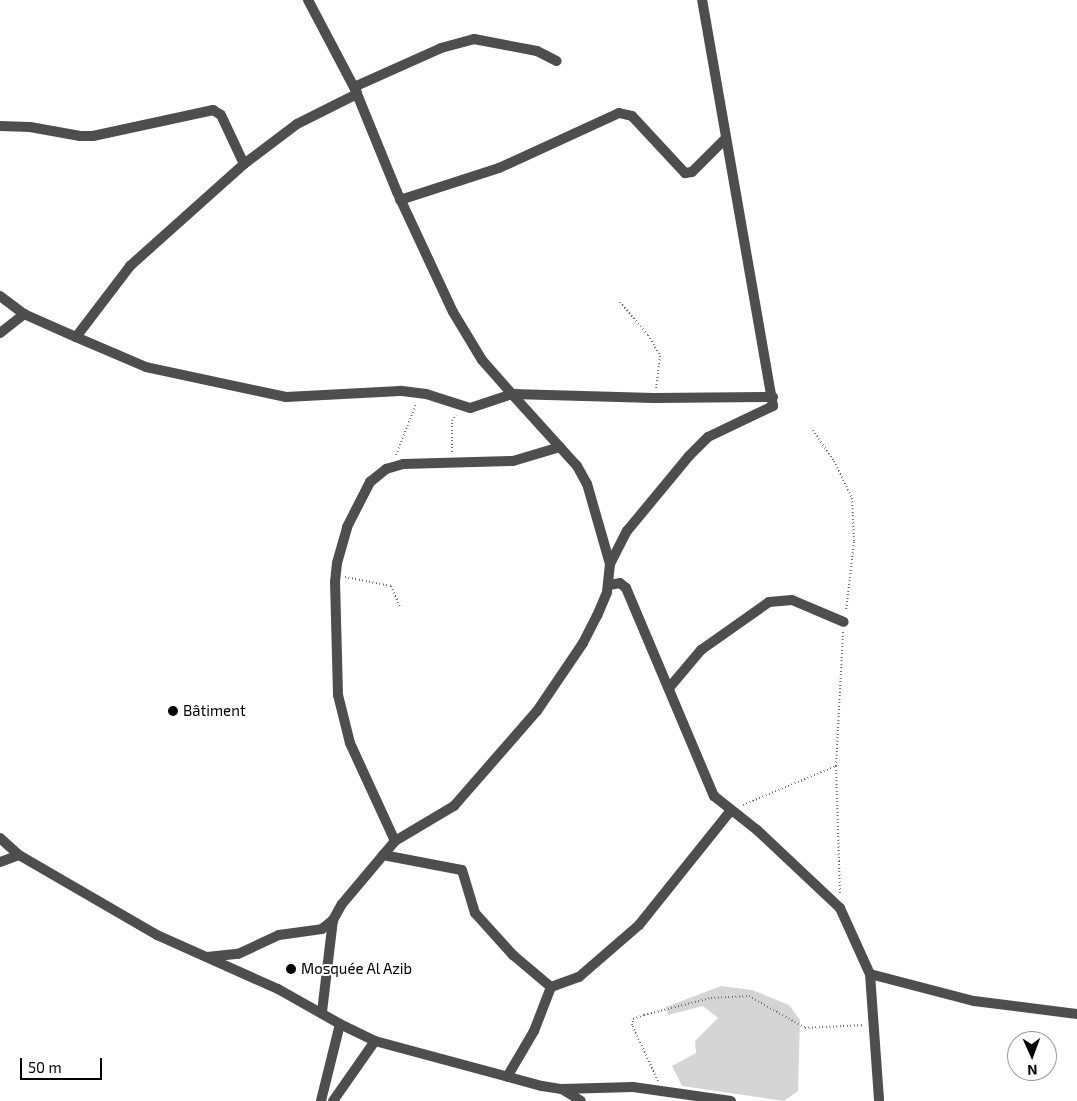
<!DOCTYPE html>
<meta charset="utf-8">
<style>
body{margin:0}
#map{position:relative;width:1077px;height:1101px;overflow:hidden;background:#fff;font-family:"Exo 2",sans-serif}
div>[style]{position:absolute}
.green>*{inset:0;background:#d5d5d5}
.path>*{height:2px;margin-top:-1px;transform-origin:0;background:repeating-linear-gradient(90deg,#707070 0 1px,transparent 0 3.5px)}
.minor>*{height:10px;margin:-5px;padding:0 5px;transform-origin:5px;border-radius:5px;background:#4e4e4e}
.dots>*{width:14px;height:14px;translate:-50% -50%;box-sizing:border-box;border:2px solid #fff;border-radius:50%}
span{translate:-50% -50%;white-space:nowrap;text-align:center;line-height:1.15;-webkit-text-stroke:4px #fff;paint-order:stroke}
.poi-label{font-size:15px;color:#000}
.left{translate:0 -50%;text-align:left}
.north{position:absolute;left:1007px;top:1031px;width:50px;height:50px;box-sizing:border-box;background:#fff;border:1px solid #999;border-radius:50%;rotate:178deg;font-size:14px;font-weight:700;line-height:20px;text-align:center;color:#000}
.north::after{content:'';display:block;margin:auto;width:18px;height:22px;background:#000;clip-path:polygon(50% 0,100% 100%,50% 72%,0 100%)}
.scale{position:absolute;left:20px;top:1058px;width:82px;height:22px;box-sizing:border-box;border:2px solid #000;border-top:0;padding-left:6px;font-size:15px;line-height:18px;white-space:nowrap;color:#000;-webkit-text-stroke:4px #fff;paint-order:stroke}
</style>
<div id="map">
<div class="green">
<i style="clip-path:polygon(721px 986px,752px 990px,789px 1005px,800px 1020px,798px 1091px,784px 1101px,682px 1086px,672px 1066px,696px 1053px,695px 1041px,718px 1018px,703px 1006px,668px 1015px,666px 1007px)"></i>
</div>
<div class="path">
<i style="left:620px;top:302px;width:43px;rotate:49.7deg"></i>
<i style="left:648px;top:335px;width:24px;rotate:60deg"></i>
<i style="left:660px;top:356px;width:32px;rotate:97deg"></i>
<i style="left:813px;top:430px;width:37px;rotate:56deg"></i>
<i style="left:834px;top:461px;width:41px;rotate:64.1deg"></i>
<i style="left:852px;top:498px;width:44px;rotate:87.4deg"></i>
<i style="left:854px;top:542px;width:69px;rotate:96.6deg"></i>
<i style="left:452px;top:452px;width:31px;rotate:-90deg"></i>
<i style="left:452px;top:421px;width:7px;rotate:-56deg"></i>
<i style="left:396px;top:455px;width:55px;rotate:-68.6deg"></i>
<i style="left:345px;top:577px;width:47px;rotate:11.1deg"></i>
<i style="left:391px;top:586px;width:23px;rotate:67deg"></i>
<i style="left:743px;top:805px;width:101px;rotate:-22.8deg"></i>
<i style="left:840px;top:893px;width:127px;rotate:-91.8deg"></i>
<i style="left:836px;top:766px;width:135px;rotate:-87deg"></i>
<i style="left:658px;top:1081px;width:62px;rotate:-114.9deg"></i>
<i style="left:632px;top:1025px;width:6px;rotate:-81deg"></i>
<i style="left:633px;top:1019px;width:12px;rotate:-20deg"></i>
<i style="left:644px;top:1015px;width:69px;rotate:-14.2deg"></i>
<i style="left:711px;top:998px;width:38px;rotate:-3deg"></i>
<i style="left:749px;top:996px;width:64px;rotate:29.7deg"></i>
<i style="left:805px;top:1028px;width:59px;rotate:-2.9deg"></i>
</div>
<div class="minor">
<i style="left:308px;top:0;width:105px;rotate:62.2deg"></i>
<i style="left:354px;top:87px;width:95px;rotate:-24.1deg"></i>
<i style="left:441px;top:48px;width:34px;rotate:-15deg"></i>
<i style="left:474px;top:39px;width:64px;rotate:10.8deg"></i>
<i style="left:537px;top:51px;width:22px;rotate:27deg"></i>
<i style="left:357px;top:94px;width:106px;rotate:67.8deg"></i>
<i style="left:397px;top:192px;width:132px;rotate:65deg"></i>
<i style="left:453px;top:312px;width:56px;rotate:58.9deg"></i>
<i style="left:482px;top:360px;width:45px;rotate:48.6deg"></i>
<i style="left:512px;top:394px;width:44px;rotate:161.6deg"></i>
<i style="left:470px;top:408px;width:46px;rotate:-162.3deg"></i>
<i style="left:426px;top:394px;width:26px;rotate:-173deg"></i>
<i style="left:400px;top:391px;width:114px;rotate:177deg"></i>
<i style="left:286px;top:397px;width:143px;rotate:-167.9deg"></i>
<i style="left:146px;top:367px;width:76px;rotate:-156.8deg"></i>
<i style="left:76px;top:337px;width:89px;rotate:-52.7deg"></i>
<i style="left:130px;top:266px;width:153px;rotate:-41.8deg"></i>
<i style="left:244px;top:164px;width:66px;rotate:-37deg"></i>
<i style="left:297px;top:124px;width:67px;rotate:-26.6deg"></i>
<i style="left:0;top:126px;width:30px;rotate:2deg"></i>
<i style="left:30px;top:127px;width:51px;rotate:10.2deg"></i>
<i style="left:80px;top:136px;width:13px"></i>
<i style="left:93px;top:136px;width:123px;rotate:-12.2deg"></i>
<i style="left:213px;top:110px;width:9px;rotate:32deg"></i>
<i style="left:221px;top:115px;width:54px;rotate:64.9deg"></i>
<i style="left:400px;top:200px;width:104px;rotate:-17.9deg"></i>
<i style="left:499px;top:168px;width:132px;rotate:-24.6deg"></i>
<i style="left:619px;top:113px;width:13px;rotate:13deg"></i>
<i style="left:632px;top:116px;width:78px;rotate:47.1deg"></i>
<i style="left:685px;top:173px;width:7px;rotate:-8deg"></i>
<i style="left:692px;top:172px;width:45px;rotate:-45deg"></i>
<i style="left:0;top:296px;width:30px;rotate:37deg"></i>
<i style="left:0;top:333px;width:31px;rotate:-38deg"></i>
<i style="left:24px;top:314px;width:57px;rotate:23.9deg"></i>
<i style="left:610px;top:564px;width:83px;rotate:-106deg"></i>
<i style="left:587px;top:484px;width:21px;rotate:-119deg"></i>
<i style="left:577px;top:466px;width:97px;rotate:-132.1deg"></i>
<i style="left:512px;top:394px;width:142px;rotate:1.6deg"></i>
<i style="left:654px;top:398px;width:119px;rotate:-0.5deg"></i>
<i style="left:609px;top:585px;width:11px;rotate:-10deg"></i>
<i style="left:620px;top:583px;width:8px;rotate:40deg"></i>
<i style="left:626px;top:588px;width:226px;rotate:67.1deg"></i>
<i style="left:714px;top:796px;width:55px;rotate:38.3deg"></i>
<i style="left:757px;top:830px;width:114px;rotate:43.2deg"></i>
<i style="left:840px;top:908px;width:72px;rotate:65.6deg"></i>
<i style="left:870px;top:974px;width:127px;rotate:85.9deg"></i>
<i style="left:669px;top:688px;width:50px;rotate:-49.9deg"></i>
<i style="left:701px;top:650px;width:83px;rotate:-35.2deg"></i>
<i style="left:769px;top:602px;width:23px;rotate:-5deg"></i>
<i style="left:792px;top:600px;width:56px;rotate:22.9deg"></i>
<i style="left:0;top:838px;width:25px;rotate:42deg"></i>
<i style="left:19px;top:855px;width:160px;rotate:30.1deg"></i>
<i style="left:157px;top:935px;width:133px;rotate:24.1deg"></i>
<i style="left:278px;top:989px;width:71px;rotate:29.4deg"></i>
<i style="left:340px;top:1024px;width:79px;rotate:103.9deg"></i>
<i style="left:395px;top:841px;width:108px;rotate:-114.7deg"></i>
<i style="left:350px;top:743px;width:49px;rotate:-104deg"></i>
<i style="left:338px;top:695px;width:113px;rotate:-91.5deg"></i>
<i style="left:335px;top:582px;width:19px;rotate:-84deg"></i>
<i style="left:337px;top:563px;width:37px;rotate:-74deg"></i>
<i style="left:347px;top:527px;width:51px;rotate:-62.9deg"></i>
<i style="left:370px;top:482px;width:21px;rotate:-39deg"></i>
<i style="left:386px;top:469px;width:18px;rotate:-16deg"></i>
<i style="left:403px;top:464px;width:110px;rotate:-1.6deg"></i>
<i style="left:513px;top:461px;width:49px;rotate:-16.6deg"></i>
<i style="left:383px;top:855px;width:80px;rotate:10.8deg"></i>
<i style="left:462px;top:870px;width:45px;rotate:73.2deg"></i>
<i style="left:475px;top:913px;width:57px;rotate:47.9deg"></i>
<i style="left:513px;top:955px;width:50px;rotate:40.1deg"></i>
<i style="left:551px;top:987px;width:47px;rotate:111.1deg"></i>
<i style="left:534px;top:1031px;width:53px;rotate:120.4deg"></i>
<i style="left:0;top:862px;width:20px;rotate:-20deg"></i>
<i style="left:207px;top:957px;width:31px;rotate:-6deg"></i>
<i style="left:238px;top:954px;width:45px;rotate:-24.9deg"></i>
<i style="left:279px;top:935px;width:43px;rotate:-7.9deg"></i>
<i style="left:322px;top:929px;width:14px;rotate:-39deg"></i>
<i style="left:870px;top:974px;width:107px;rotate:14.6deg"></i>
<i style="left:974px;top:1001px;width:104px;rotate:7.2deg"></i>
<i style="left:551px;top:987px;width:30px;rotate:-20deg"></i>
<i style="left:579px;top:977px;width:79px;rotate:-40.9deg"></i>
<i style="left:639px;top:925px;width:147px;rotate:-51.3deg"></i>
<i style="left:322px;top:1012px;width:93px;rotate:-83.2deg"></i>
<i style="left:333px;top:920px;width:18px;rotate:-61deg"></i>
<i style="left:342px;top:904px;width:82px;rotate:-49.9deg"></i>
<i style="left:395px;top:841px;width:69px;rotate:-30.7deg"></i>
<i style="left:454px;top:806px;width:126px;rotate:-48.9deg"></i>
<i style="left:537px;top:711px;width:82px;rotate:-55.9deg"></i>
<i style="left:583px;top:643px;width:30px;rotate:-63deg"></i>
<i style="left:597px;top:616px;width:26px;rotate:-67deg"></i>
<i style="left:607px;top:592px;width:28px;rotate:-84deg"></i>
<i style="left:610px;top:564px;width:37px;rotate:-63deg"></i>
<i style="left:627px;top:531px;width:97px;rotate:-50.4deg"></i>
<i style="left:689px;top:456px;width:27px;rotate:-45deg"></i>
<i style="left:708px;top:437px;width:72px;rotate:-25.5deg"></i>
<i style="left:773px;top:406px;width:412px;rotate:-99.9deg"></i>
<i style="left:375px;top:1041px;width:173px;rotate:15.1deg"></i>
<i style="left:542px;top:1086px;width:20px;rotate:9deg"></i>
<i style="left:562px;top:1089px;width:71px;rotate:-1.6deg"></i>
<i style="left:633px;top:1087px;width:99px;rotate:8.1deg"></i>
<i style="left:562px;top:1089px;width:22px;rotate:32deg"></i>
<i style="left:333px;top:1101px;width:73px;rotate:-55deg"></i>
<i style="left:375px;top:1041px;width:39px;rotate:-154deg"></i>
</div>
<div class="dots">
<i style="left:173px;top:711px;background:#000"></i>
<i style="left:291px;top:969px;background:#000"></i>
</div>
<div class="poi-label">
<span class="left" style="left:183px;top:711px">Bâtiment</span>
<span class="left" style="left:301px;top:969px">Mosquée Al Azib</span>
</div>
<div class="north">N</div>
<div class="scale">50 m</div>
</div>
